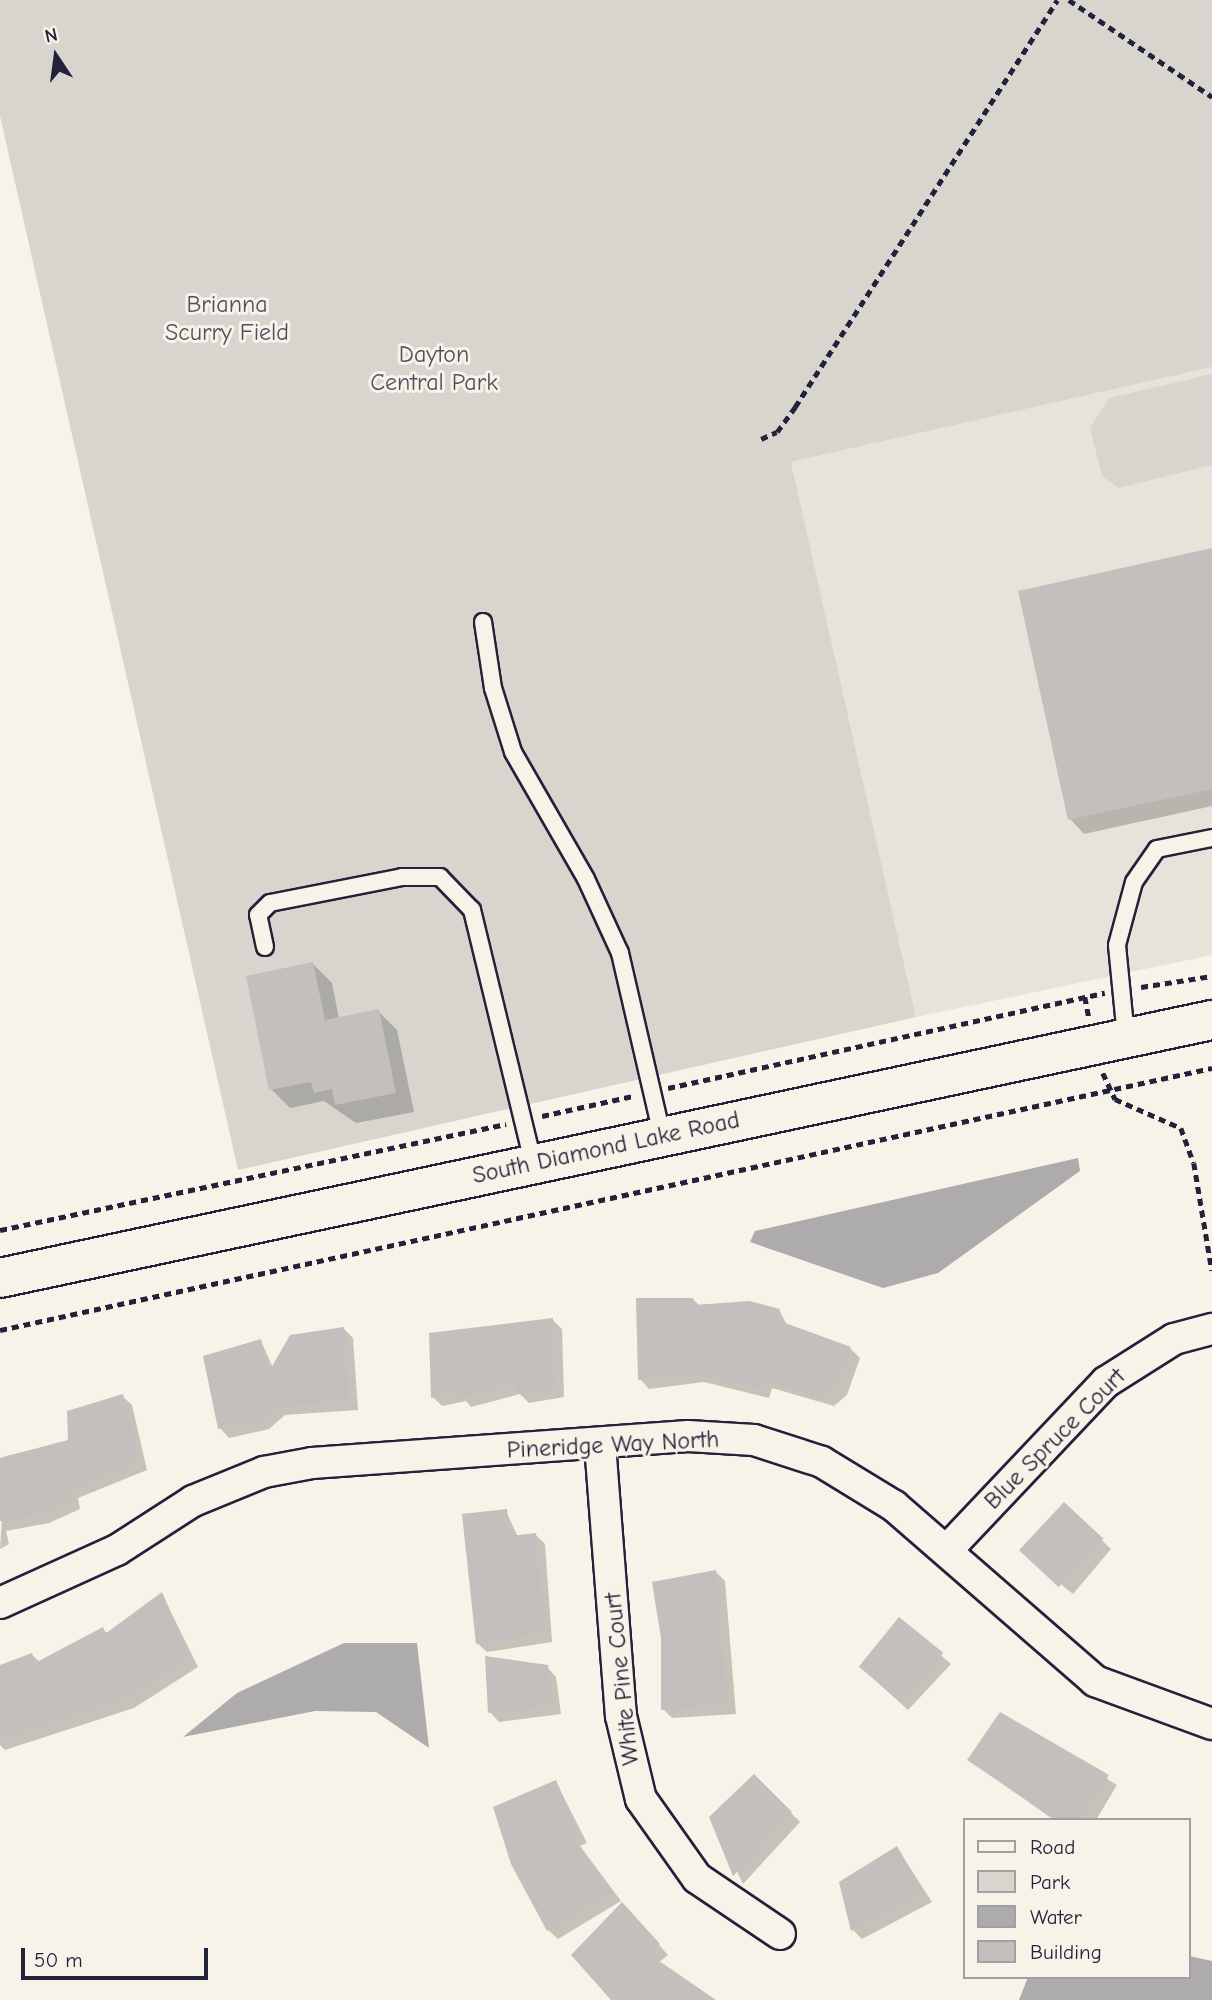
<!DOCTYPE html>
<style>
body{margin:0}
#map{position:relative;width:1212px;height:2000px;overflow:hidden;background:#f7f3e8;font-family:"Comic Neue",sans-serif}
div>[style]{position:absolute}
.built>*{inset:0;background:#e7e3db}
.green>*{inset:0;background:#d8d5cf}
.water>*{inset:0;background:#aeabad}
.shadow>*{inset:0;background:#0003}
.building>*{inset:0;background:#c2bfbd;transform-origin:0 0}
.path>*{height:4.5px;margin-top:-2.25px;transform-origin:0;background:repeating-linear-gradient(90deg,#22223b 0 7px,transparent 0 12px)}
.roads{filter:drop-shadow(2px 0 #22223b) drop-shadow(-2px 0 #22223b) drop-shadow(0 2px #22223b) drop-shadow(0 -2px #22223b)}
.lane>*{height:16px;margin:-8px;padding:0 8px;transform-origin:8px;border-radius:8px;background:#f7f3e8}
.street>*{height:30px;margin:-15px;padding:0 15px;transform-origin:15px;border-radius:15px;background:#f7f3e8}
.secondary>*{height:38px;margin:-19px;padding:0 19px;transform-origin:19px;border-radius:19px;background:#f7f3e8}
span{translate:-50% -50%;white-space:nowrap;text-align:center;line-height:1.15;-webkit-text-stroke:6px #f7f3e8;paint-order:stroke}
.park-label{font-size:24px;color:#504f60}
.street-label{font-size:24px;color:#22223b}
.legend{position:absolute;left:963px;top:1818px;width:228px;height:161px;box-sizing:border-box;background:#f7f3e8;border:2px solid #a29fa3;margin:0;padding:9px 12px;list-style:none;font-size:21px;color:#22223b}
.legend li{display:flex;align-items:center;gap:14px;height:35px}
.legend b{width:35px;border:2px solid #a29fa3}
.north{position:absolute;left:21px;top:21px;width:70px;height:70px;-webkit-text-stroke:5px #f7f3e8;paint-order:stroke;rotate:347deg;font-size:19px;font-weight:700;line-height:28px;text-align:center;color:#22223b}
.north::after{content:'';display:block;margin:auto;width:24px;height:32px;background:#22223b;clip-path:polygon(50% 0,100% 100%,50% 72%,0 100%)}
.scale{position:absolute;left:21px;top:1948px;width:187px;height:32px;box-sizing:border-box;border:4px solid #22223b;border-top:0;padding-left:9px;font-size:21px;line-height:24px;white-space:nowrap;color:#22223b;-webkit-text-stroke:5px #f7f3e8;paint-order:stroke}
</style>
<div id="map">
<div class="built">
<i style="clip-path:polygon(1212px 367px,1212px 955px,916px 1017px,791px 462px)"></i>
</div>
<div class="green">
<i style="clip-path:polygon(0 0,1212px 0,1212px 367px,791px 462px,916px 1017px,238px 1170px,0 116px)"></i>
<i style="clip-path:polygon(1212px 374px,1212px 465px,1119px 488px,1102px 476px,1090px 428px,1109px 398px)"></i>
</div>
<div class="water">
<i style="clip-path:polygon(1078px 1158px,1080px 1171px,938px 1273px,883px 1288px,750px 1242px,755px 1231px)"></i>
<i style="clip-path:polygon(344px 1643px,417px 1643px,429px 1748px,376px 1712px,315px 1711px,183px 1737px,237px 1693px)"></i>
<i style="clip-path:polygon(1189px 1956px,1212px 1961px,1212px 2000px,1019px 2000px,1028px 1977px,1189px 1977px)"></i>
</div>
<div class="shadow">
<i style="clip-path:polygon(1212px 550px,1212px 806px,1084px 834px,1070px 819px)"></i>
<i style="clip-path:polygon(313px 964px,332px 983px,339px 1019px,378px 1011px,397px 1030px,414px 1112px,356px 1123px,324px 1101px,290px 1108px,271px 1089px)"></i>
<i style="clip-path:polygon(693px 1299px,700px 1306px,779px 1310px,787px 1325px,850px 1348px,860px 1358px,847px 1395px,834px 1406px,772px 1388px,769px 1398px,704px 1382px,649px 1389px,640px 1379px)"></i>
<i style="clip-path:polygon(553px 1320px,562px 1329px,564px 1397px,529px 1403px,520px 1394px,471px 1407px,466px 1401px,442px 1406px,433px 1397px)"></i>
<i style="clip-path:polygon(344px 1329px,353px 1338px,358px 1410px,285px 1415px,269px 1429px,229px 1438px,220px 1428px,261px 1341px,273px 1368px)"></i>
<i style="clip-path:polygon(122px 1396px,132px 1405px,147px 1470px,78px 1498px,80px 1509px,49px 1523px,6px 1531px,9px 1544px,0 1549px,6px 1456px,70px 1441px)"></i>
<i style="clip-path:polygon(1064px 1504px,1111px 1549px,1073px 1594px,1032px 1561px)"></i>
<i style="clip-path:polygon(506px 1511px,518px 1537px,536px 1535px,545px 1544px,552px 1642px,487px 1652px,477px 1643px)"></i>
<i style="clip-path:polygon(716px 1572px,725px 1581px,736px 1714px,672px 1718px,663px 1709px)"></i>
<i style="clip-path:polygon(162px 1594px,198px 1667px,134px 1708px,5px 1750px,0 1745px,0 1667px,32px 1655px,40px 1662px,103px 1629px,108px 1634px)"></i>
<i style="clip-path:polygon(899px 1620px,951px 1664px,908px 1710px,867px 1673px)"></i>
<i style="clip-path:polygon(547px 1667px,556px 1677px,561px 1714px,499px 1722px,490px 1712px)"></i>
<i style="clip-path:polygon(1000px 1714px,1117px 1785px,1096px 1820px,1054px 1820px,969px 1760px)"></i>
<i style="clip-path:polygon(754px 1776px,800px 1822px,743px 1884px,711px 1818px)"></i>
<i style="clip-path:polygon(556px 1782px,587px 1843px,580px 1846px,621px 1901px,558px 1939px,548px 1930px)"></i>
<i style="clip-path:polygon(897px 1848px,932px 1902px,862px 1939px,853px 1930px,841px 1883px)"></i>
<i style="clip-path:polygon(631px 1914px,668px 1955px,658px 1963px,712px 2000px,613px 2000px)"></i>
</div>
<div class="building">
<i style="clip-path:polygon(1212px 548px,1212px 789px,1068px 820px,1018px 591px)"></i>
<i style="clip-path:polygon(313px 962px,325px 1020px,379px 1009px,396px 1093px,335px 1105px,332px 1089px,314px 1093px,311px 1082px,269px 1090px,246px 976px)"></i>
<i style="clip-path:polygon(636px 1298px,693px 1298px,694px 1305px,749px 1301px,780px 1309px,777px 1320px,851px 1347px,838px 1385px,824px 1398px,763px 1379px,760px 1389px,694px 1374px,638px 1380px)"></i>
<i style="clip-path:polygon(553px 1318px,555px 1389px,518px 1394px,515px 1383px,460px 1398px,457px 1392px,431px 1398px,429px 1333px)"></i>
<i style="clip-path:polygon(344px 1327px,349px 1401px,275px 1406px,260px 1420px,218px 1429px,203px 1356px,261px 1339px,267px 1375px,290px 1335px)"></i>
<i style="clip-path:polygon(123px 1394px,139px 1461px,69px 1489px,72px 1499px,39px 1514px,0 1521px,0 1458px,68px 1440px,67px 1411px)"></i>
<i style="left:1064px;top:1502px;width:54px;height:66px;rotate:43deg"></i>
<i style="clip-path:polygon(507px 1509px,510px 1536px,536px 1533px,544px 1633px,476px 1644px,462px 1514px)"></i>
<i style="clip-path:polygon(716px 1570px,727px 1705px,661px 1710px,661px 1638px,652px 1582px)"></i>
<i style="clip-path:polygon(162px 1592px,190px 1657px,124px 1699px,0 1740px,0 1665px,32px 1653px,35px 1663px,103px 1627px,105px 1634px)"></i>
<i style="left:899px;top:1617px;width:57px;height:64px;rotate:39deg"></i>
<i style="clip-path:polygon(485px 1656px,548px 1665px,552px 1705px,488px 1713px)"></i>
<i style="clip-path:polygon(1000px 1712px,1109px 1775px,1081px 1820px,1056px 1820px,967px 1760px)"></i>
<i style="clip-path:polygon(754px 1774px,792px 1812px,733px 1876px,709px 1817px)"></i>
<i style="clip-path:polygon(556px 1780px,579px 1834px,572px 1837px,613px 1891px,547px 1931px,511px 1864px,493px 1807px)"></i>
<i style="clip-path:polygon(897px 1846px,924px 1893px,851px 1931px,839px 1882px)"></i>
<i style="clip-path:polygon(622px 1902px,660px 1944px,649px 1954px,716px 2000px,611px 2000px,571px 1955px)"></i>
</div>
<div class="path">
<i style="left:1069px;top:0;width:173px;rotate:34.1deg"></i>
<i style="left:761px;top:439px;width:17px;rotate:-24deg"></i>
<i style="left:777px;top:432px;width:31px;rotate:-54deg"></i>
<i style="left:795px;top:407px;width:484px;rotate:-57.2deg"></i>
<i style="left:1141px;top:987px;width:72px;rotate:-8.8deg"></i>
<i style="left:1085px;top:997px;width:20px;rotate:79deg"></i>
<i style="left:1103px;top:1073px;width:29px;rotate:65deg"></i>
<i style="left:1115px;top:1099px;width:72px;rotate:23.7deg"></i>
<i style="left:1181px;top:1128px;width:37px;rotate:70deg"></i>
<i style="left:1194px;top:1163px;width:109px;rotate:80.5deg"></i>
<i style="left:668px;top:1088px;width:447px;rotate:-12.3deg"></i>
<i style="left:542px;top:1116px;width:93px;rotate:-12.4deg"></i>
<i style="left:0;top:1230px;width:517px;rotate:-11.83deg"></i>
<i style="left:0;top:1330px;width:1240px;rotate:-12.2deg"></i>
</div>
<div class="roads">
<div class="lane">
<i style="left:483px;top:622px;width:67px;rotate:81.4deg"></i>
<i style="left:493px;top:688px;width:67px;rotate:72.6deg"></i>
<i style="left:513px;top:752px;width:146px;rotate:60.1deg"></i>
<i style="left:586px;top:879px;width:81px;rotate:65.3deg"></i>
<i style="left:620px;top:953px;width:187px;rotate:77deg"></i>
<i style="left:265px;top:947px;width:33px;rotate:-102deg"></i>
<i style="left:258px;top:915px;width:17px;rotate:-45deg"></i>
<i style="left:270px;top:903px;width:135px;rotate:-11.1deg"></i>
<i style="left:402px;top:877px;width:38px"></i>
<i style="left:440px;top:877px;width:46px;rotate:45.9deg"></i>
<i style="left:472px;top:910px;width:260px;rotate:76.4deg"></i>
<i style="left:1126px;top:1037px;width:92px;rotate:-95.6deg"></i>
<i style="left:1117px;top:945px;width:65px;rotate:-74.9deg"></i>
<i style="left:1134px;top:882px;width:40px;rotate:-55.1deg"></i>
<i style="left:1157px;top:849px;width:56px;rotate:-11.3deg"></i>
</div>
<div class="street">
<i style="left:600px;top:1444px;width:273px;rotate:85.6deg"></i>
<i style="left:621px;top:1716px;width:85px;rotate:76.5deg"></i>
<i style="left:641px;top:1799px;width:97px;rotate:54.7deg"></i>
<i style="left:697px;top:1878px;width:100px;rotate:34deg"></i>
<i style="left:947px;top:1550px;width:231px;rotate:-46.6deg"></i>
<i style="left:1106px;top:1382px;width:80px;rotate:-32.3deg"></i>
<i style="left:1174px;top:1339px;width:39px;rotate:-15deg"></i>
<i style="left:0;top:1603px;width:128px;rotate:-24.4deg"></i>
<i style="left:117px;top:1550px;width:90px;rotate:-32.8deg"></i>
<i style="left:193px;top:1501px;width:77px;rotate:-22.2deg"></i>
<i style="left:264px;top:1472px;width:49px;rotate:-10.6deg"></i>
<i style="left:312px;top:1463px;width:377px;rotate:-4.1deg"></i>
<i style="left:688px;top:1436px;width:66px;rotate:3.5deg"></i>
<i style="left:754px;top:1440px;width:71px;rotate:17.9deg"></i>
<i style="left:822px;top:1462px;width:84px;rotate:31.4deg"></i>
<i style="left:894px;top:1506px;width:267px;rotate:41deg"></i>
<i style="left:1095px;top:1681px;width:125px;rotate:20.2deg"></i>
</div>
<div class="secondary">
<i style="left:0;top:1278px;width:1239px;rotate:-12.02deg"></i>
</div>
</div>
<div class="park-label">
<span style="left:227px;top:319px">Brianna<br>Scurry Field</span>
<span style="left:434px;top:369px">Dayton<br>Central Park</span>
</div>
<div class="street-label">
<span style="left:606px;top:1148px;rotate:-12deg">South Diamond Lake Road</span>
<span style="left:1055px;top:1439px;rotate:-45deg">Blue Spruce Court</span>
<span style="left:613px;top:1445px;rotate:-3deg">Pineridge Way North</span>
<span style="left:622px;top:1679px;rotate:-96deg">White Pine Court</span>
</div>
<ul class="legend">
<li><b style="height:9px;background:#f7f3e8"></b>Road</li>
<li><b style="height:19px;background:#d8d5cf"></b>Park</li>
<li><b style="height:19px;background:#aeabad"></b>Water</li>
<li><b style="height:19px;background:#c2bfbd"></b>Building</li>
</ul>
<div class="north">N</div>
<div class="scale">50 m</div>
</div>
